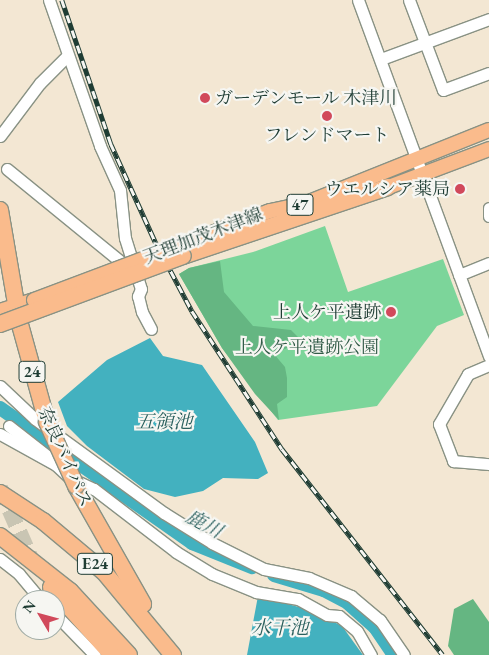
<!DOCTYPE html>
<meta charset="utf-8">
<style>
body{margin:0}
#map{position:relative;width:489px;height:655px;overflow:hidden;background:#f3e7d3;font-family:"EB Garamond","Noto Serif JP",serif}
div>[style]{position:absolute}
.green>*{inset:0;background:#7cd59a}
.forest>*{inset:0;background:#65b682}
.water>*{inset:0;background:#43b1bf}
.river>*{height:14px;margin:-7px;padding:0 7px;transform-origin:7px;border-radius:7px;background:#43b1bf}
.highway-tunnel>*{height:16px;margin-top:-8px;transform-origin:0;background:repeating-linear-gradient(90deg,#c9c5b3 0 16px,transparent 0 24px)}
.roads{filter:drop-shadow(1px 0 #899284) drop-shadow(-1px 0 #899284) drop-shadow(0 1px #899284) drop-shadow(0 -1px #899284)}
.minor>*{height:11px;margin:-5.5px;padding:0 5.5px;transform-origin:5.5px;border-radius:5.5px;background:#fff}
.major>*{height:14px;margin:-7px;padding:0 7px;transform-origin:7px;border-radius:7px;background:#fabb8c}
.highway>*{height:16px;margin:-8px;padding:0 8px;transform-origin:8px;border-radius:8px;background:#fabb8c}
.rail>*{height:4.5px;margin-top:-2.25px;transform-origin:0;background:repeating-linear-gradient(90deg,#f6f6f2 0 8px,#1f3d34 0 16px);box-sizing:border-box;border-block:1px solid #1f3d34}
.bridges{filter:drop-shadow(1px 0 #899284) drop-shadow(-1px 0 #899284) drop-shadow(0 1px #899284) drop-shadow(0 -1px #899284)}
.major-bridge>*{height:14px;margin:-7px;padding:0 7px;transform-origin:7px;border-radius:7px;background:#fabb8c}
.highway-bridge>*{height:16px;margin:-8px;padding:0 8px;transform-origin:8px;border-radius:8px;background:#fabb8c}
.dots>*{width:14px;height:14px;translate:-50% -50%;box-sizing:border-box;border:2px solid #f6f6f2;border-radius:50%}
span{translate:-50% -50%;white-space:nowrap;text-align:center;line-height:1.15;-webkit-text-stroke:4.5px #f6f6f2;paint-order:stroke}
.shield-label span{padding:1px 4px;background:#f6f6f2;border:1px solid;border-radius:4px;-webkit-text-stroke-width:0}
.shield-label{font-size:16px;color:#1f3d34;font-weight:700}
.poi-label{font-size:18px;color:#1f3d34}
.left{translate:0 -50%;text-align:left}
.right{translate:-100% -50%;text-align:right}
.street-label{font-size:18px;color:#1f3d34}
.park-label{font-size:18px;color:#325b48}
.water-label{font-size:19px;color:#2a605e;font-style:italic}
.north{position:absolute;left:15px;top:590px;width:50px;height:50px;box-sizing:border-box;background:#f6f6f2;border:1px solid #a0aca6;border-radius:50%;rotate:307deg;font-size:14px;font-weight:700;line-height:20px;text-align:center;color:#1f3d34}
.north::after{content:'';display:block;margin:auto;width:18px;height:22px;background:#d1495b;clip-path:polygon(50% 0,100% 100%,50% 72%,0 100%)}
</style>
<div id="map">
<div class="green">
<i style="clip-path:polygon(325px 226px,348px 292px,443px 259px,464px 315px,437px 326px,377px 406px,278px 420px,222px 348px,179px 274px,189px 268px,253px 252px)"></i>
</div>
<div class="forest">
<i style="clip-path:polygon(220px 261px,224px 292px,253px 326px,291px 330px,302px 341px,274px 354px,285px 367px,287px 378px,287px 397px,277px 404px,279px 420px,255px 394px,222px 348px,179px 274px,189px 268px)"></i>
<i style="clip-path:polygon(473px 599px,489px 622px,489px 655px,454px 655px,448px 646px,454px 609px)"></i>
</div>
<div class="water">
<i style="clip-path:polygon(150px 338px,163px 356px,202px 365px,255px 442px,268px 473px,258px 479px,223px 478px,203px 491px,175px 497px,144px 489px,87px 446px,67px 426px,58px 402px,107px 360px)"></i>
<i style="clip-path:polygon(0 403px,14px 412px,42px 439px,0 415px)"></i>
<i style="clip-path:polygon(258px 596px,310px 610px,342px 626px,363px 655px,247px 655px)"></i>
</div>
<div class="river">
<i style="left:0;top:408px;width:235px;rotate:35.1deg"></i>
<i style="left:192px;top:543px;width:65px;rotate:21.8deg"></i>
<i style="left:274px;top:575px;width:52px;rotate:16.7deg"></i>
<i style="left:324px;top:590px;width:27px;rotate:28deg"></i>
<i style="left:348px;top:603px;width:36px;rotate:42deg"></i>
<i style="left:375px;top:627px;width:34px;rotate:56deg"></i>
</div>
<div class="highway-tunnel">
<i style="left:0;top:488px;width:80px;rotate:66.3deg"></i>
</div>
<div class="roads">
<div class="minor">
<i style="left:49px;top:0;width:155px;rotate:70.7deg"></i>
<i style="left:100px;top:146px;width:48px;rotate:65.6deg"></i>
<i style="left:120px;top:190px;width:48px;rotate:84.1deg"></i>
<i style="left:125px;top:238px;width:53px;rotate:72.6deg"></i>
<i style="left:141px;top:289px;width:8px;rotate:113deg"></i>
<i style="left:138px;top:296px;width:16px;rotate:76deg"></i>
<i style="left:142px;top:312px;width:19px;rotate:62deg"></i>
<i style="left:358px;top:0;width:380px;rotate:69.8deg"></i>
<i style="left:409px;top:0;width:96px;rotate:69.3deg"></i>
<i style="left:443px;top:90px;width:49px;rotate:-20.3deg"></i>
<i style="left:381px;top:59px;width:115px;rotate:-20.3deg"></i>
<i style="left:0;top:136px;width:66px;rotate:-53deg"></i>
<i style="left:40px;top:83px;width:38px;rotate:-45deg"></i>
<i style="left:7px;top:169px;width:160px;rotate:39.2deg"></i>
<i style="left:489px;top:208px;width:8px;rotate:90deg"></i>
<i style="left:459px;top:275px;width:32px;rotate:-22deg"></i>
<i style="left:489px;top:365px;width:23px;rotate:157deg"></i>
<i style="left:468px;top:374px;width:58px;rotate:120.1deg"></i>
<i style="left:439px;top:424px;width:40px;rotate:69deg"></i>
<i style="left:453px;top:461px;width:36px;rotate:5deg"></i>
<i style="left:0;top:386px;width:48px;rotate:43.3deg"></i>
<i style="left:35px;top:419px;width:160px;rotate:36.1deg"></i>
<i style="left:164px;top:513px;width:57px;rotate:32deg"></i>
<i style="left:212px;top:543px;width:58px;rotate:26.6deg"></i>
<i style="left:264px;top:569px;width:46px;rotate:11.3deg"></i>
<i style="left:309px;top:578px;width:46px;rotate:23.2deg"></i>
<i style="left:351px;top:596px;width:38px;rotate:40deg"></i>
<i style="left:380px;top:620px;width:42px;rotate:55.6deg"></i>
<i style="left:9px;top:426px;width:52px;rotate:38deg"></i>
<i style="left:0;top:434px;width:64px;rotate:29deg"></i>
<i style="left:56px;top:465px;width:19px;rotate:43deg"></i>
<i style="left:70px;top:478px;width:26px;rotate:25deg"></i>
<i style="left:94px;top:489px;width:103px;rotate:37.5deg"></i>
<i style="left:176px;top:552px;width:42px;rotate:31.4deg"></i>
<i style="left:212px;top:574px;width:48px;rotate:22.2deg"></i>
<i style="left:256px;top:592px;width:43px;rotate:9.5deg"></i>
<i style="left:298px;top:599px;width:33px;rotate:29deg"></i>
<i style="left:327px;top:615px;width:12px;rotate:5deg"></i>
<i style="left:339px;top:616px;width:23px;rotate:40deg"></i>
<i style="left:357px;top:631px;width:28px;rotate:60deg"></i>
<i style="left:0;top:559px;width:24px;rotate:38deg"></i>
<i style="left:19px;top:574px;width:34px;rotate:50deg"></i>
<i style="left:55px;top:614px;width:57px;rotate:45.7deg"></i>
</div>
<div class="major">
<i style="left:378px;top:191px;width:119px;rotate:-20.7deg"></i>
<i style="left:180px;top:245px;width:96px;rotate:-20.7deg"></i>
<i style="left:270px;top:211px;width:35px;rotate:-12deg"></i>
<i style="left:304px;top:204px;width:199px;rotate:-21.8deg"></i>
<i style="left:0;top:311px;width:36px;rotate:-18deg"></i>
</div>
<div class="highway">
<i style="left:0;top:210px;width:113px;rotate:80.3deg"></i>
<i style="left:19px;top:321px;width:105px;rotate:74.5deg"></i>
<i style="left:183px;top:256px;width:216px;rotate:-18.6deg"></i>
<i style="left:76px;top:486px;width:136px;rotate:60.4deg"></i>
<i style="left:0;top:493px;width:51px;rotate:33.1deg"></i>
<i style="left:43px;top:521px;width:80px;rotate:39.9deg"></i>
<i style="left:104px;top:572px;width:108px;rotate:50.3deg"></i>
<i style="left:0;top:536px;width:89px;rotate:38.2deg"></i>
<i style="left:70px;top:591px;width:87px;rotate:47.3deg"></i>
<i style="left:51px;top:587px;width:91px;rotate:48.1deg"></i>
</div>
</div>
<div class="rail">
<i style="left:62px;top:0;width:152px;rotate:71.2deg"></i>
<i style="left:111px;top:144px;width:109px;rotate:65.6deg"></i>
<i style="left:156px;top:243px;width:77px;rotate:62.1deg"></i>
<i style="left:192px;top:311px;width:165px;rotate:56.9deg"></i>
<i style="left:282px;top:449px;width:261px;rotate:52deg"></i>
</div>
<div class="bridges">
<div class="major-bridge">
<i style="left:34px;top:300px;width:156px;rotate:-20.6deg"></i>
</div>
<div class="highway-bridge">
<i style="left:0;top:324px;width:195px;rotate:-20.4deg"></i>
<i style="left:47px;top:422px;width:70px;rotate:65.6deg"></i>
</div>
</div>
<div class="dots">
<i style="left:205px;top:98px;background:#d1495b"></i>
<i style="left:327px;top:116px;background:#d1495b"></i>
<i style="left:460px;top:189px;background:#d1495b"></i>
<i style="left:391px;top:312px;background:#d1495b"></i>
</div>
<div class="shield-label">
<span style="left:300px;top:205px">47</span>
<span style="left:32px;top:372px">24</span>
<span style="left:95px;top:564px">E24</span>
</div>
<div class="poi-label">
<span class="left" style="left:215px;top:98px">ガーデンモール 木津川</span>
<span style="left:327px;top:135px">フレンドマート</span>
<span class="right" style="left:450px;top:189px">ウエルシア薬局</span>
<span class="right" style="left:381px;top:312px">上人ケ平遺跡</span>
</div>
<div class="street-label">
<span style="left:203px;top:236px;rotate:-21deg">天理加茂木津線</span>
<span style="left:65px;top:457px;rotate:66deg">奈良バイパス</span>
</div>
<div class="park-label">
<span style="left:307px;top:347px">上人ケ平遺跡公園</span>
</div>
<div class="water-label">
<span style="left:164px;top:422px">五領池</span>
<span style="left:204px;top:524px;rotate:28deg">鹿川</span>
<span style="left:280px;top:628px">水干池</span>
</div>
<div class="north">N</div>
</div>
